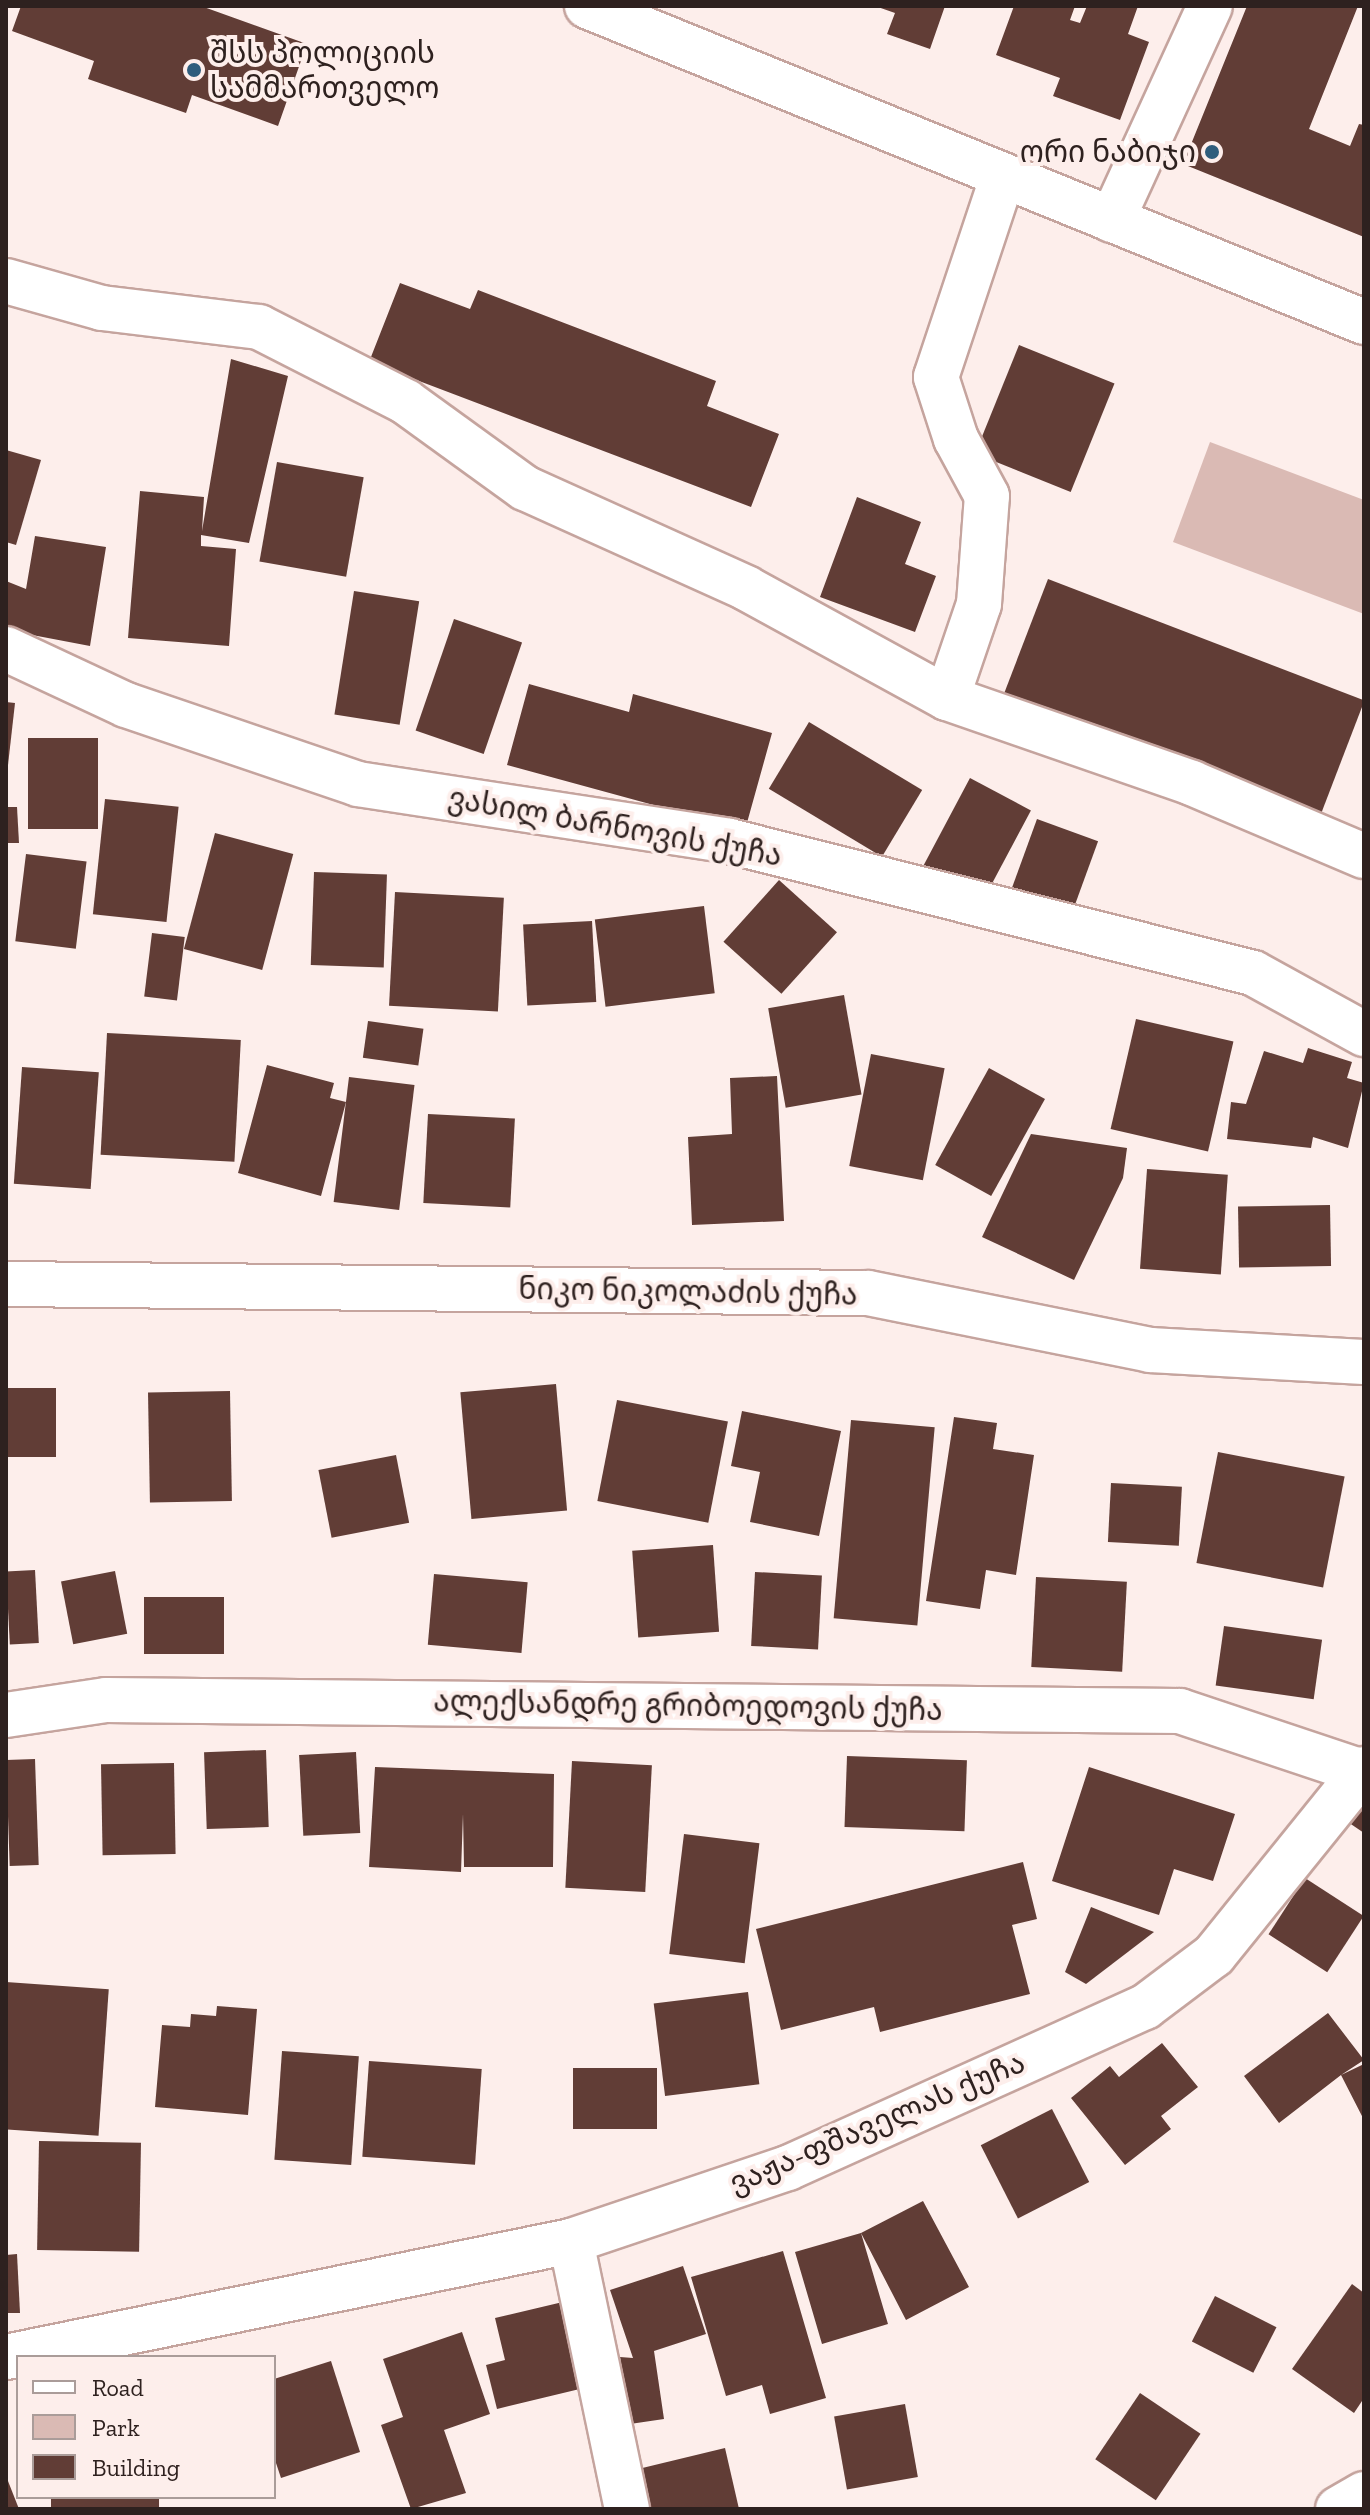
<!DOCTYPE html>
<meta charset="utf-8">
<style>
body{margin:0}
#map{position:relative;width:1370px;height:2515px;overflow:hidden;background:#fdeeeb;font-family:"Zilla Slab","Noto Sans Georgian",serif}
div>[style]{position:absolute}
.green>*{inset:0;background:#dabab4}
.building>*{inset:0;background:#613d36;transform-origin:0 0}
.roads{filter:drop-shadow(2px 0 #c5a49e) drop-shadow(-2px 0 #c5a49e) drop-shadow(0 2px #c5a49e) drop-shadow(0 -2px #c5a49e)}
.minor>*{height:44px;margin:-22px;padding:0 22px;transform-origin:22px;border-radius:22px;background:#fff}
.major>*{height:44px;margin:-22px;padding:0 22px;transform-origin:22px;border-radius:22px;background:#fff}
.dots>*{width:22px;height:22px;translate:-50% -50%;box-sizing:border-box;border:4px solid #fdeeeb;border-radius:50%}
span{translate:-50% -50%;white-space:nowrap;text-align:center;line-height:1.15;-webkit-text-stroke:8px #fdeeeb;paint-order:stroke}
.poi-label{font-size:30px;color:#2e211f}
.left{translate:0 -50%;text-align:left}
.right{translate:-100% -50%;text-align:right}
.street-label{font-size:30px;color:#2e211f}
.frame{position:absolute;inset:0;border:8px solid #2e211f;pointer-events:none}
.legend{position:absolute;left:16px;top:2355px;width:260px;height:144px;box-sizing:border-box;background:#fdeeeb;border:2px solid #aa9c99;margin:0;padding:10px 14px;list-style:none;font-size:24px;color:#2e211f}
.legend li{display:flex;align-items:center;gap:16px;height:40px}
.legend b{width:40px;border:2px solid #aa9c99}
</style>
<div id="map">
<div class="green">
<i style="clip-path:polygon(1210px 442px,1364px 500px,1364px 614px,1173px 542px)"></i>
</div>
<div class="building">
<i style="clip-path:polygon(21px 6px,201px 6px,307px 44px,278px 126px,192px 95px,186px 113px,88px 79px,94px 61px,12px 31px)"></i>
<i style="clip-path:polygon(875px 6px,945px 6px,930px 49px,887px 34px,895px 13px)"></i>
<i style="clip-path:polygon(1014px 6px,1075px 6px,1070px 20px,1080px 23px,1087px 6px,1138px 6px,1128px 34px,1149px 42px,1120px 120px,1053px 96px,1060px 78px,996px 55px)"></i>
<i style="clip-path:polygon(1247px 6px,1358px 6px,1309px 129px,1350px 146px,1359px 124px,1364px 125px,1364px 237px,1183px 164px)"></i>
<i style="clip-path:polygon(400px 283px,470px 309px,478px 290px,716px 381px,707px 406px,779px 434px,751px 507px,369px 362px)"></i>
<i style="left:1019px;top:345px;width:103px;height:117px;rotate:22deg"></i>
<i style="clip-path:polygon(231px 359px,288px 376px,249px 543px,201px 535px,201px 546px,236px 549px,229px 646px,128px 638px,140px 491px,204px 497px,202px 531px)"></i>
<i style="clip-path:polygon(6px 450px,41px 460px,16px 545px,6px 542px)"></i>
<i style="left:277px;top:462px;width:88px;height:101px;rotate:10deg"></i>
<i style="clip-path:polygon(857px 497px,921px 522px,905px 564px,936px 576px,915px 632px,820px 597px)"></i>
<i style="clip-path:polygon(35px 536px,106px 547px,90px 646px,6px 630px,6px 581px,26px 589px)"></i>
<i style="left:1048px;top:579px;width:339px;height:122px;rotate:21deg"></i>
<i style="left:354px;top:591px;width:66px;height:125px;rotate:9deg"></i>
<i style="left:454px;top:619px;width:72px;height:118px;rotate:19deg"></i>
<i style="clip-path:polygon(529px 684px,629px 712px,633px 694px,772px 733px,745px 830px,507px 765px)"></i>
<i style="clip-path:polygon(6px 702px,15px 703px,8px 765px,6px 765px)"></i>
<i style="left:809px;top:722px;width:132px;height:78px;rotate:31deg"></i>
<i style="left:28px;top:738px;width:70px;height:91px"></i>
<i style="left:970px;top:778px;width:69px;height:107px;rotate:28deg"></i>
<i style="left:105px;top:799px;width:74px;height:116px;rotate:6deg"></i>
<i style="clip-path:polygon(6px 807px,17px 807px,19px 843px,6px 843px)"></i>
<i style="left:1037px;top:819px;width:65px;height:79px;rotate:20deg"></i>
<i style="left:215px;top:833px;width:81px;height:120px;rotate:15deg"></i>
<i style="left:26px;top:854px;width:61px;height:88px;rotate:7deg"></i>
<i style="left:314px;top:872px;width:73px;height:93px;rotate:2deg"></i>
<i style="left:779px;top:880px;width:78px;height:83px;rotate:42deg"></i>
<i style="left:395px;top:892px;width:109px;height:114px;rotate:3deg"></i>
<i style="left:704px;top:906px;width:88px;height:110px;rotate:83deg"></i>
<i style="left:592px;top:921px;width:81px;height:69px;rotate:87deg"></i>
<i style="left:152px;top:933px;width:33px;height:64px;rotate:7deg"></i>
<i style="left:844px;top:995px;width:101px;height:77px;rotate:80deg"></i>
<i style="left:1136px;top:1019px;width:100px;height:113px;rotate:13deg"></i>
<i style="left:368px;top:1021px;width:56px;height:37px;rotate:8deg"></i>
<i style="left:107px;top:1033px;width:134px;height:122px;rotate:3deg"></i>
<i style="clip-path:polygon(1308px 1048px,1352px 1062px,1347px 1078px,1364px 1083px,1348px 1148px,1313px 1137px,1311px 1148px,1227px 1139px,1231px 1102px,1246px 1104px,1264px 1051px,1303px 1063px)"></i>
<i style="left:871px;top:1054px;width:75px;height:114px;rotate:11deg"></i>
<i style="clip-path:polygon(267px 1065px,334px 1083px,330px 1098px,346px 1102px,321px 1196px,238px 1173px)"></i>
<i style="left:22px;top:1067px;width:77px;height:117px;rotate:4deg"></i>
<i style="left:989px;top:1068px;width:64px;height:111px;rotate:29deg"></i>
<i style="clip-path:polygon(777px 1076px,784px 1221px,692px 1225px,688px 1137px,732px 1134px,730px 1078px)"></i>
<i style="left:349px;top:1077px;width:66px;height:126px;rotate:7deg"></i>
<i style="left:428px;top:1114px;width:87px;height:89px;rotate:3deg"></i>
<i style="clip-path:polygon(1031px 1134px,1127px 1148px,1123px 1178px,1074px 1280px,982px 1237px)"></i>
<i style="left:1147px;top:1169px;width:81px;height:100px;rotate:4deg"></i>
<i style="left:1330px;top:1205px;width:61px;height:92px;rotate:89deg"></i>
<i style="left:556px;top:1384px;width:127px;height:96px;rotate:85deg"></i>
<i style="left:6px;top:1388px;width:50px;height:69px"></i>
<i style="left:230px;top:1391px;width:110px;height:82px;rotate:89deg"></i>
<i style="left:617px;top:1400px;width:113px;height:103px;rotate:11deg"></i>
<i style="clip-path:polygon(742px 1411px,841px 1431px,819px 1536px,750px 1522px,760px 1472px,731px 1466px)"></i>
<i style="clip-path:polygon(954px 1417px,997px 1423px,993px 1449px,1034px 1455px,1016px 1575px,986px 1570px,980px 1609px,926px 1601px)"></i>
<i style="left:851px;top:1420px;width:84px;height:199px;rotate:5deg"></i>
<i style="left:1218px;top:1452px;width:129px;height:113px;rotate:11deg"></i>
<i style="left:396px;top:1455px;width:69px;height:79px;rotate:79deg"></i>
<i style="left:1111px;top:1483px;width:71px;height:59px;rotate:3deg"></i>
<i style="left:713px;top:1545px;width:87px;height:81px;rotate:86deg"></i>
<i style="left:35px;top:1570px;width:73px;height:29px;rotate:87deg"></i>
<i style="left:115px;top:1571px;width:64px;height:55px;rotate:79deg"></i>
<i style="left:755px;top:1572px;width:67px;height:74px;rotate:3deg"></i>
<i style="left:434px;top:1574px;width:94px;height:71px;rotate:5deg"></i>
<i style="left:1036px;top:1577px;width:91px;height:90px;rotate:3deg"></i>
<i style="left:224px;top:1597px;width:57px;height:80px;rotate:90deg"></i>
<i style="left:1224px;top:1626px;width:99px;height:60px;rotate:8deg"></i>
<i style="left:266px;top:1750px;width:77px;height:62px;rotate:88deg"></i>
<i style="left:356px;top:1752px;width:81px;height:57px;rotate:87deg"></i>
<i style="left:847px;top:1756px;width:120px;height:71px;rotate:2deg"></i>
<i style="left:35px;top:1759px;width:106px;height:29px;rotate:88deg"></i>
<i style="left:572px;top:1761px;width:80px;height:127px;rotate:3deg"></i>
<i style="left:174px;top:1763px;width:91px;height:73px;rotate:89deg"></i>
<i style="clip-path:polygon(375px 1767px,554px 1774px,553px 1867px,464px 1867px,463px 1814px,461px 1872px,369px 1867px)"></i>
<i style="clip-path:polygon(1089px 1767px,1235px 1814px,1213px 1881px,1174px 1869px,1159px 1915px,1052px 1881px)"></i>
<i style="clip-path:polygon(1364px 1787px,1364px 1833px,1342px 1818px)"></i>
<i style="left:684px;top:1834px;width:76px;height:121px;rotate:7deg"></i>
<i style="clip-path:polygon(1023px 1862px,1037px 1919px,1012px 1925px,1030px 1994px,880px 2032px,874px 2007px,781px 2030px,756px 1929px)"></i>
<i style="left:1305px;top:1878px;width:70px;height:67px;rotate:33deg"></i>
<i style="clip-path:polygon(1091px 1907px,1154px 1932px,1086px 1984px,1065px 1972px)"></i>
<i style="left:6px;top:1982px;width:103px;height:147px;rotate:4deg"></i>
<i style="left:748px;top:1992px;width:93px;height:95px;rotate:83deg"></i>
<i style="clip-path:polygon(217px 2006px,257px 2009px,248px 2115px,155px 2107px,162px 2025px,190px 2027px,191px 2014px,216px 2016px)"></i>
<i style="clip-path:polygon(1328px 2013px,1364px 2060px,1341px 2075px,1364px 2064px,1364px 2120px,1341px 2075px,1279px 2123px,1244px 2076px)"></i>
<i style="clip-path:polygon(1162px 2043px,1198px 2087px,1161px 2116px,1171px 2129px,1125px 2165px,1071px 2098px,1110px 2066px,1119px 2077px)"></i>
<i style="left:282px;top:2051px;width:77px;height:109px;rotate:4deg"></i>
<i style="left:369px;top:2061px;width:113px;height:96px;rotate:4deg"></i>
<i style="left:573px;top:2068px;width:84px;height:61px"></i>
<i style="left:1052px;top:2109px;width:82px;height:80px;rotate:63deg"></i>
<i style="left:39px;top:2141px;width:102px;height:109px;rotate:1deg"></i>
<i style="clip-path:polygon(923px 2201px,969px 2287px,906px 2320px,861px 2233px,888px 2324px,822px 2344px,795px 2252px,861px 2233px)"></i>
<i style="clip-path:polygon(783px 2251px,826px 2398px,770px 2414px,762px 2385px,726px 2396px,691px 2277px)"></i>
<i style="clip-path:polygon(17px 2254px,20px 2313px,6px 2313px,6px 2255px)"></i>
<i style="clip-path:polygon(683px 2266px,706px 2334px,654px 2351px,664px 2419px,630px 2424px,620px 2357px,633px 2358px,610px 2290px)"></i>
<i style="clip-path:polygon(1352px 2284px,1364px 2293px,1364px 2398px,1354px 2413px,1292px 2369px)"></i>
<i style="left:1215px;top:2296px;width:69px;height:51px;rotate:27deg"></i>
<i style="clip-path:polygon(567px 2301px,588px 2387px,497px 2409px,486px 2365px,505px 2360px,495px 2318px)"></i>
<i style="clip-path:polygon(462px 2332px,490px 2414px,444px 2430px,466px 2493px,411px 2509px,381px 2425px,403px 2417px,383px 2359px)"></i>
<i style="clip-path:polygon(331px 2361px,360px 2452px,281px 2478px,274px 2457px,274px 2379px)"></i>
<i style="left:1140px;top:2393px;width:73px;height:80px;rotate:34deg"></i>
<i style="left:905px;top:2404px;width:74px;height:72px;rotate:80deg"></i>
<i style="clip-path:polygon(725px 2448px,739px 2509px,643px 2509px,634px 2470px)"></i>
<i style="clip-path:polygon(6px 2476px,19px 2509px,6px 2509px)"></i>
<i style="left:51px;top:2497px;width:108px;height:13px"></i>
</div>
<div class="roads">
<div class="minor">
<i style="left:1112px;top:220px;width:235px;rotate:-65.4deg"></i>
<i style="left:6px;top:281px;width:100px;rotate:15.7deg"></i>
<i style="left:102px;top:308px;width:158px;rotate:6.9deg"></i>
<i style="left:259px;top:327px;width:165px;rotate:27deg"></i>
<i style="left:406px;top:402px;width:147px;rotate:35.9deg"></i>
<i style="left:525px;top:488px;width:243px;rotate:24.3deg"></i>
<i style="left:746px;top:588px;width:229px;rotate:28.7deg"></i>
<i style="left:947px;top:698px;width:99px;rotate:-71.2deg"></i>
<i style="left:979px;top:604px;width:108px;rotate:-85.8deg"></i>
<i style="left:987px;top:496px;width:65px;rotate:-118.5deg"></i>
<i style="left:956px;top:439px;width:65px;rotate:-107.9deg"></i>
<i style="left:936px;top:377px;width:212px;rotate:-71.6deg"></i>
<i style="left:6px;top:649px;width:132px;rotate:25deg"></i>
<i style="left:126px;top:705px;width:245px;rotate:18.8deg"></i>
<i style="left:358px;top:784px;width:375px;rotate:8.7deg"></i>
<i style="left:729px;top:841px;width:540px;rotate:14.14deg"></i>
<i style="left:1253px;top:973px;width:127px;rotate:28.8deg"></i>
<i style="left:947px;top:698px;width:259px;rotate:19.1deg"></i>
<i style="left:1192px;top:783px;width:187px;rotate:23deg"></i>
<i style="left:6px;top:1284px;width:862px;rotate:0.6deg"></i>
<i style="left:868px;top:1293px;width:288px;rotate:11.4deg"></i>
<i style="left:1150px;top:1350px;width:214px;rotate:3.2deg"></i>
<i style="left:6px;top:1715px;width:101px;rotate:-8.5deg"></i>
<i style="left:106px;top:1700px;width:1074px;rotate:0.59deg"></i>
<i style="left:1180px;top:1711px;width:192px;rotate:18.5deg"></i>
<i style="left:571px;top:2241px;width:274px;rotate:78.2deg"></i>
<i style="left:6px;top:2357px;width:577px;rotate:-11.6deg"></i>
<i style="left:571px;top:2241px;width:229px;rotate:-18.6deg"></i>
<i style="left:788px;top:2168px;width:392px;rotate:-24.3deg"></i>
<i style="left:1145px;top:2007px;width:86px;rotate:-37deg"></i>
<i style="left:1214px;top:1955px;width:239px;rotate:-51.1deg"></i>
<i style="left:1338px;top:2509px;width:30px;rotate:-30deg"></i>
</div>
<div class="major">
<i style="left:587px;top:6px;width:839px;rotate:22.13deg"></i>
</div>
</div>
<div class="dots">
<i style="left:194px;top:70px;background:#2f5d7c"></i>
<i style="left:1212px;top:152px;background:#2f5d7c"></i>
</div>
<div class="poi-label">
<span class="left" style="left:210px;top:70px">შსს პოლიციის<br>სამმართველო</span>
<span class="right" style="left:1196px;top:152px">ორი ნაბიჯი</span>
</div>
<div class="street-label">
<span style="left:615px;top:827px;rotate:10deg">ვასილ ბარნოვის ქუჩა</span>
<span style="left:688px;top:1292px;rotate:1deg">ნიკო ნიკოლაძის ქუჩა</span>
<span style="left:688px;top:1706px;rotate:1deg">ალექსანდრე გრიბოედოვის ქუჩა</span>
<span style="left:877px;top:2123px;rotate:-23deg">ვაჟა-ფშაველას ქუჩა</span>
</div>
<div class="frame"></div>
<ul class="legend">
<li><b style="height:10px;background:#fff"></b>Road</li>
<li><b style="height:22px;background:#dabab4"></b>Park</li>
<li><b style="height:22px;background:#613d36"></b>Building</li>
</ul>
</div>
